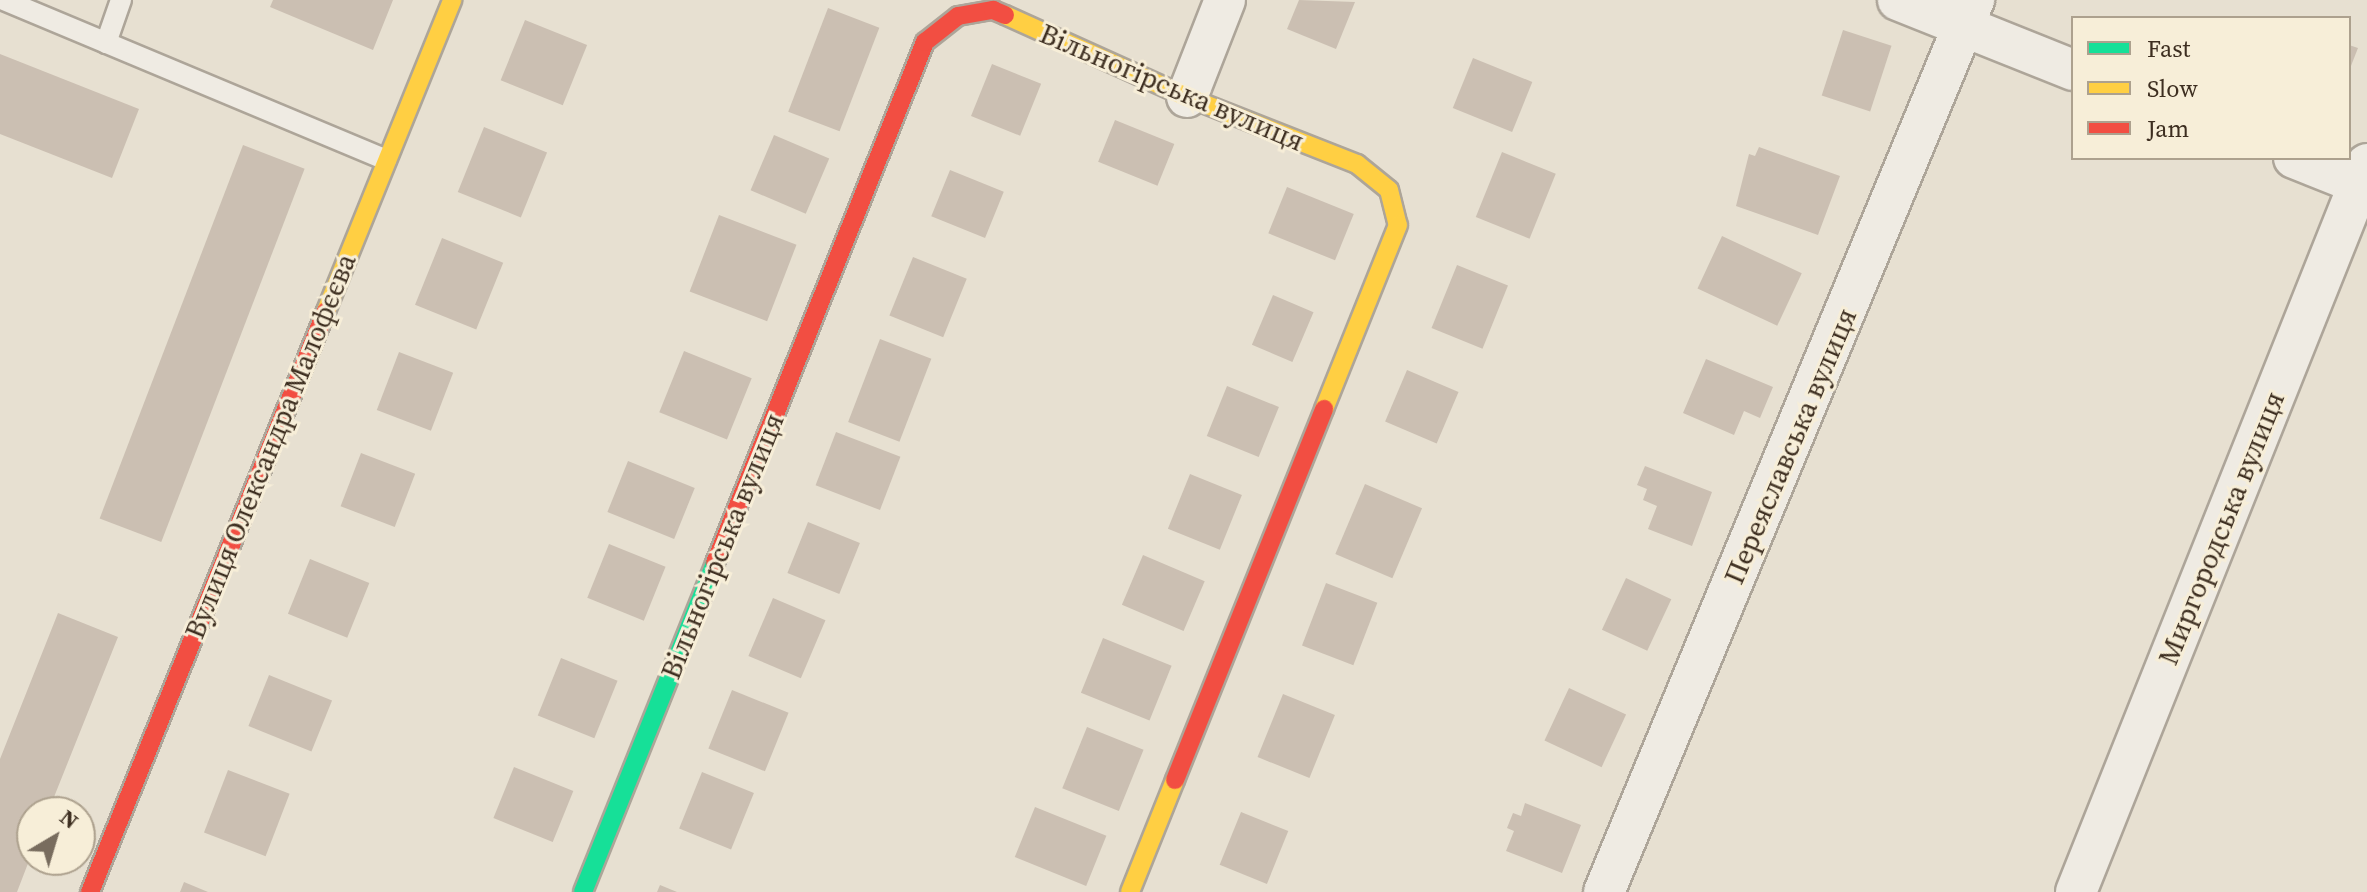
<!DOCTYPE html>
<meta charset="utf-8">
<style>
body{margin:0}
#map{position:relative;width:2367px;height:892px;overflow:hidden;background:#e7e0d1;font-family:"Source Serif 4",serif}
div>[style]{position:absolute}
.building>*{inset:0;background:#cbbfb2;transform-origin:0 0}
.roads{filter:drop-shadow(2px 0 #ada599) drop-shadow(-2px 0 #ada599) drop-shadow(0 2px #ada599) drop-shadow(0 -2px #ada599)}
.lane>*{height:20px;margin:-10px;padding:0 10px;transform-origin:10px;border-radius:10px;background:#efebe3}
.street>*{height:40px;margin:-20px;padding:0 20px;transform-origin:20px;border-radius:20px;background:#efebe3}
.fast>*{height:18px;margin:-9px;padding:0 9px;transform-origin:9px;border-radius:9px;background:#16e098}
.slow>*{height:18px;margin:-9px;padding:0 9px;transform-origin:9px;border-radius:9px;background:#ffcf43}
.jam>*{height:18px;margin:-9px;padding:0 9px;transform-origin:9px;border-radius:9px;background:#f24e42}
span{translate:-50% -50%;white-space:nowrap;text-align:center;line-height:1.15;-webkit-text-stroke:6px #f7eed8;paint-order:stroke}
.street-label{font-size:28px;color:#3d2e20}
.legend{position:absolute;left:2071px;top:16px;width:280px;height:144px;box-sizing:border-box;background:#f7eed8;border:2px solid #ada18e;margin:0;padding:10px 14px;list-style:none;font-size:24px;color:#3d2e20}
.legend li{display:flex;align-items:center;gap:16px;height:40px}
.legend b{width:40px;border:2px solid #ada18e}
.north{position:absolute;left:16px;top:796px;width:80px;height:80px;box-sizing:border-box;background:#f7eed8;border:2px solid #ada18e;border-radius:50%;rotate:38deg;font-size:22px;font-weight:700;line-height:32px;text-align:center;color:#3d2e20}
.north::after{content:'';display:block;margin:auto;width:28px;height:36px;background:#786c5e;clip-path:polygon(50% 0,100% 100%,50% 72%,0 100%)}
</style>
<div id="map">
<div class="building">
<i style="clip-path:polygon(273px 0,393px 0,373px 50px,270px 7px)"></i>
<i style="clip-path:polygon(1299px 0,1355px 2px,1336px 49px,1287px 29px)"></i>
<i style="left:828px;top:8px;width:55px;height:111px;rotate:21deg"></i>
<i style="left:525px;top:20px;width:67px;height:65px;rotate:22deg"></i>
<i style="left:1843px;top:30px;width:51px;height:69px;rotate:18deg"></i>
<i style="clip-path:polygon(2349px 45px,2358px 48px,2349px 71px)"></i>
<i style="clip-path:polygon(0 54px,139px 109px,112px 178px,0 134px)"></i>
<i style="left:1473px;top:58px;width:64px;height:54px;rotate:22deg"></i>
<i style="left:992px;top:64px;width:53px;height:56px;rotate:22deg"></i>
<i style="left:1115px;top:120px;width:64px;height:45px;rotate:22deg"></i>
<i style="left:484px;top:127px;width:68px;height:70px;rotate:22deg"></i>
<i style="left:774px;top:135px;width:60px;height:60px;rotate:23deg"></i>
<i style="left:243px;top:145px;width:66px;height:400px;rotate:21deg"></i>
<i style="clip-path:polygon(1759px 147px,1840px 176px,1818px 235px,1736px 206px,1749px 154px,1755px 156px)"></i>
<i style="left:1502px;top:152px;width:58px;height:70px;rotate:22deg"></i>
<i style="left:950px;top:170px;width:58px;height:50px;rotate:22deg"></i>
<i style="left:1287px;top:187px;width:72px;height:50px;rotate:22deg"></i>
<i style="left:719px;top:215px;width:83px;height:82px;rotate:21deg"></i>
<i style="left:1722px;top:236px;width:88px;height:58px;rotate:25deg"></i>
<i style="left:442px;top:238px;width:66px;height:72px;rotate:22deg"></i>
<i style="left:913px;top:257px;width:58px;height:63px;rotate:22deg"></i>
<i style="left:1457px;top:265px;width:55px;height:68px;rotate:22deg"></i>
<i style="left:1273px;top:295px;width:44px;height:54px;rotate:23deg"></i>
<i style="left:880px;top:339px;width:55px;height:89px;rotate:21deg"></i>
<i style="left:684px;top:351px;width:73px;height:66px;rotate:22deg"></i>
<i style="left:399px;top:352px;width:58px;height:62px;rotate:21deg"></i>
<i style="clip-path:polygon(1706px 359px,1773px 387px,1760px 418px,1744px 411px,1734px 435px,1683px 413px)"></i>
<i style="left:1407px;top:370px;width:56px;height:56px;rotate:23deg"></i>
<i style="left:1227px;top:386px;width:56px;height:54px;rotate:22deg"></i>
<i style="left:836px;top:432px;width:69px;height:57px;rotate:21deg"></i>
<i style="left:361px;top:453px;width:58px;height:57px;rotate:21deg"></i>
<i style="left:628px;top:461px;width:72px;height:55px;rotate:22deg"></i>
<i style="clip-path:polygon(1645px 466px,1712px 492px,1692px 546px,1648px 529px,1657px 506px,1643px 500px,1647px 489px,1637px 485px)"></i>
<i style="left:1190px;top:474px;width:56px;height:59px;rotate:22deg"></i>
<i style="left:1365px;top:484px;width:62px;height:76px;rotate:23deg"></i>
<i style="left:808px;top:522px;width:56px;height:55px;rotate:22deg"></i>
<i style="left:609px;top:544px;width:61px;height:58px;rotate:22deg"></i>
<i style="left:1143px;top:555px;width:67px;height:54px;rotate:23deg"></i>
<i style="left:310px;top:559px;width:64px;height:59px;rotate:22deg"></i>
<i style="left:1626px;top:578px;width:50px;height:57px;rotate:25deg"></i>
<i style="left:1326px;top:583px;width:55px;height:67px;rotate:21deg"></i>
<i style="left:773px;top:598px;width:57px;height:63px;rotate:23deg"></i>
<i style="clip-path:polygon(58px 613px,118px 637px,48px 812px,32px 812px,32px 853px,17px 892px,0 892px,0 759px)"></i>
<i style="left:1103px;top:638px;width:74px;height:59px;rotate:22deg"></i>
<i style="left:561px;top:658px;width:61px;height:62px;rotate:22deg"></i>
<i style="left:269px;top:675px;width:68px;height:55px;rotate:22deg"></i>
<i style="left:1569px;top:688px;width:63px;height:58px;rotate:25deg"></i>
<i style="left:732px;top:690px;width:61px;height:63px;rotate:22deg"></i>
<i style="left:1283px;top:694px;width:56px;height:68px;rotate:22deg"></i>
<i style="left:1087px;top:727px;width:61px;height:66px;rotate:22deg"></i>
<i style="left:514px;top:767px;width:64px;height:55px;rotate:22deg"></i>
<i style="left:228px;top:770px;width:66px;height:67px;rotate:21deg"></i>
<i style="left:702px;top:772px;width:56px;height:61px;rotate:22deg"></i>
<i style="clip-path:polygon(1525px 803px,1581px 825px,1562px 873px,1506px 851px,1514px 831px,1507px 828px,1513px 813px,1521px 816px)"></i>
<i style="left:1035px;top:807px;width:77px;height:54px;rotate:22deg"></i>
<i style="left:1241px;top:812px;width:51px;height:57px;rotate:22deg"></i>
<i style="clip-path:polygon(184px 882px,208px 892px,180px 892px)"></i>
<i style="clip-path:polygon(660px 885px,677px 892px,657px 892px)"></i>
</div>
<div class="roads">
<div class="lane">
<i style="left:4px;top:0;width:414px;rotate:22.7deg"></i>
<i style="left:106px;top:43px;width:46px;rotate:-70.8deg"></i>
</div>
<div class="street">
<i style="left:1898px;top:0;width:188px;rotate:21.8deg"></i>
<i style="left:1187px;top:97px;width:104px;rotate:-68.6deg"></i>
<i style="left:2294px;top:158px;width:79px;rotate:21.7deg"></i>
<i style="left:1604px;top:892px;width:966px;rotate:-67.47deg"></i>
<i style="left:2076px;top:892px;width:784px;rotate:-68.21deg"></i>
</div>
<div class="fast">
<i style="left:583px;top:892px;width:354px;rotate:-68.1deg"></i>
</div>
<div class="slow">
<i style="left:1005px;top:15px;width:200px;rotate:24.3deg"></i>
<i style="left:1187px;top:97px;width:183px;rotate:21.5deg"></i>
<i style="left:1357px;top:164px;width:41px;rotate:39.1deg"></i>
<i style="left:1389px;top:190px;width:36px;rotate:76deg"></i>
<i style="left:1398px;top:225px;width:198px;rotate:111.9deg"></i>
<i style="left:326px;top:311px;width:336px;rotate:-67.9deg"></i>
<i style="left:1130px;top:892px;width:121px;rotate:-68.1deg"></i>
</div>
<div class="jam">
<i style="left:715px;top:563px;width:562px;rotate:-68.05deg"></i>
<i style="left:925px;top:42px;width:42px;rotate:-38.2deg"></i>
<i style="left:958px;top:16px;width:36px;rotate:-10deg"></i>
<i style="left:993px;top:10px;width:13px;rotate:23deg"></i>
<i style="left:1175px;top:780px;width:400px;rotate:-68.1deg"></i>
<i style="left:90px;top:892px;width:627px;rotate:-67.89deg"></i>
</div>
</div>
<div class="street-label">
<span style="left:1172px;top:87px;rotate:23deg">Вільногірська вулиця</span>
<span style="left:270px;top:446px;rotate:-68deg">Вулиця Олександра Малофєєва</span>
<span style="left:1790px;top:446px;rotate:-67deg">Переяславська вулиця</span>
<span style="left:2221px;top:528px;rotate:-68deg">Миргородська вулиця</span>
<span style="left:722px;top:546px;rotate:-68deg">Вільногірська вулиця</span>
</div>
<ul class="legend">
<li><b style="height:10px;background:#16e098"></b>Fast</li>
<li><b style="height:10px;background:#ffcf43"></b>Slow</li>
<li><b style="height:10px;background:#f24e42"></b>Jam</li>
</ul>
<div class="north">N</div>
</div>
